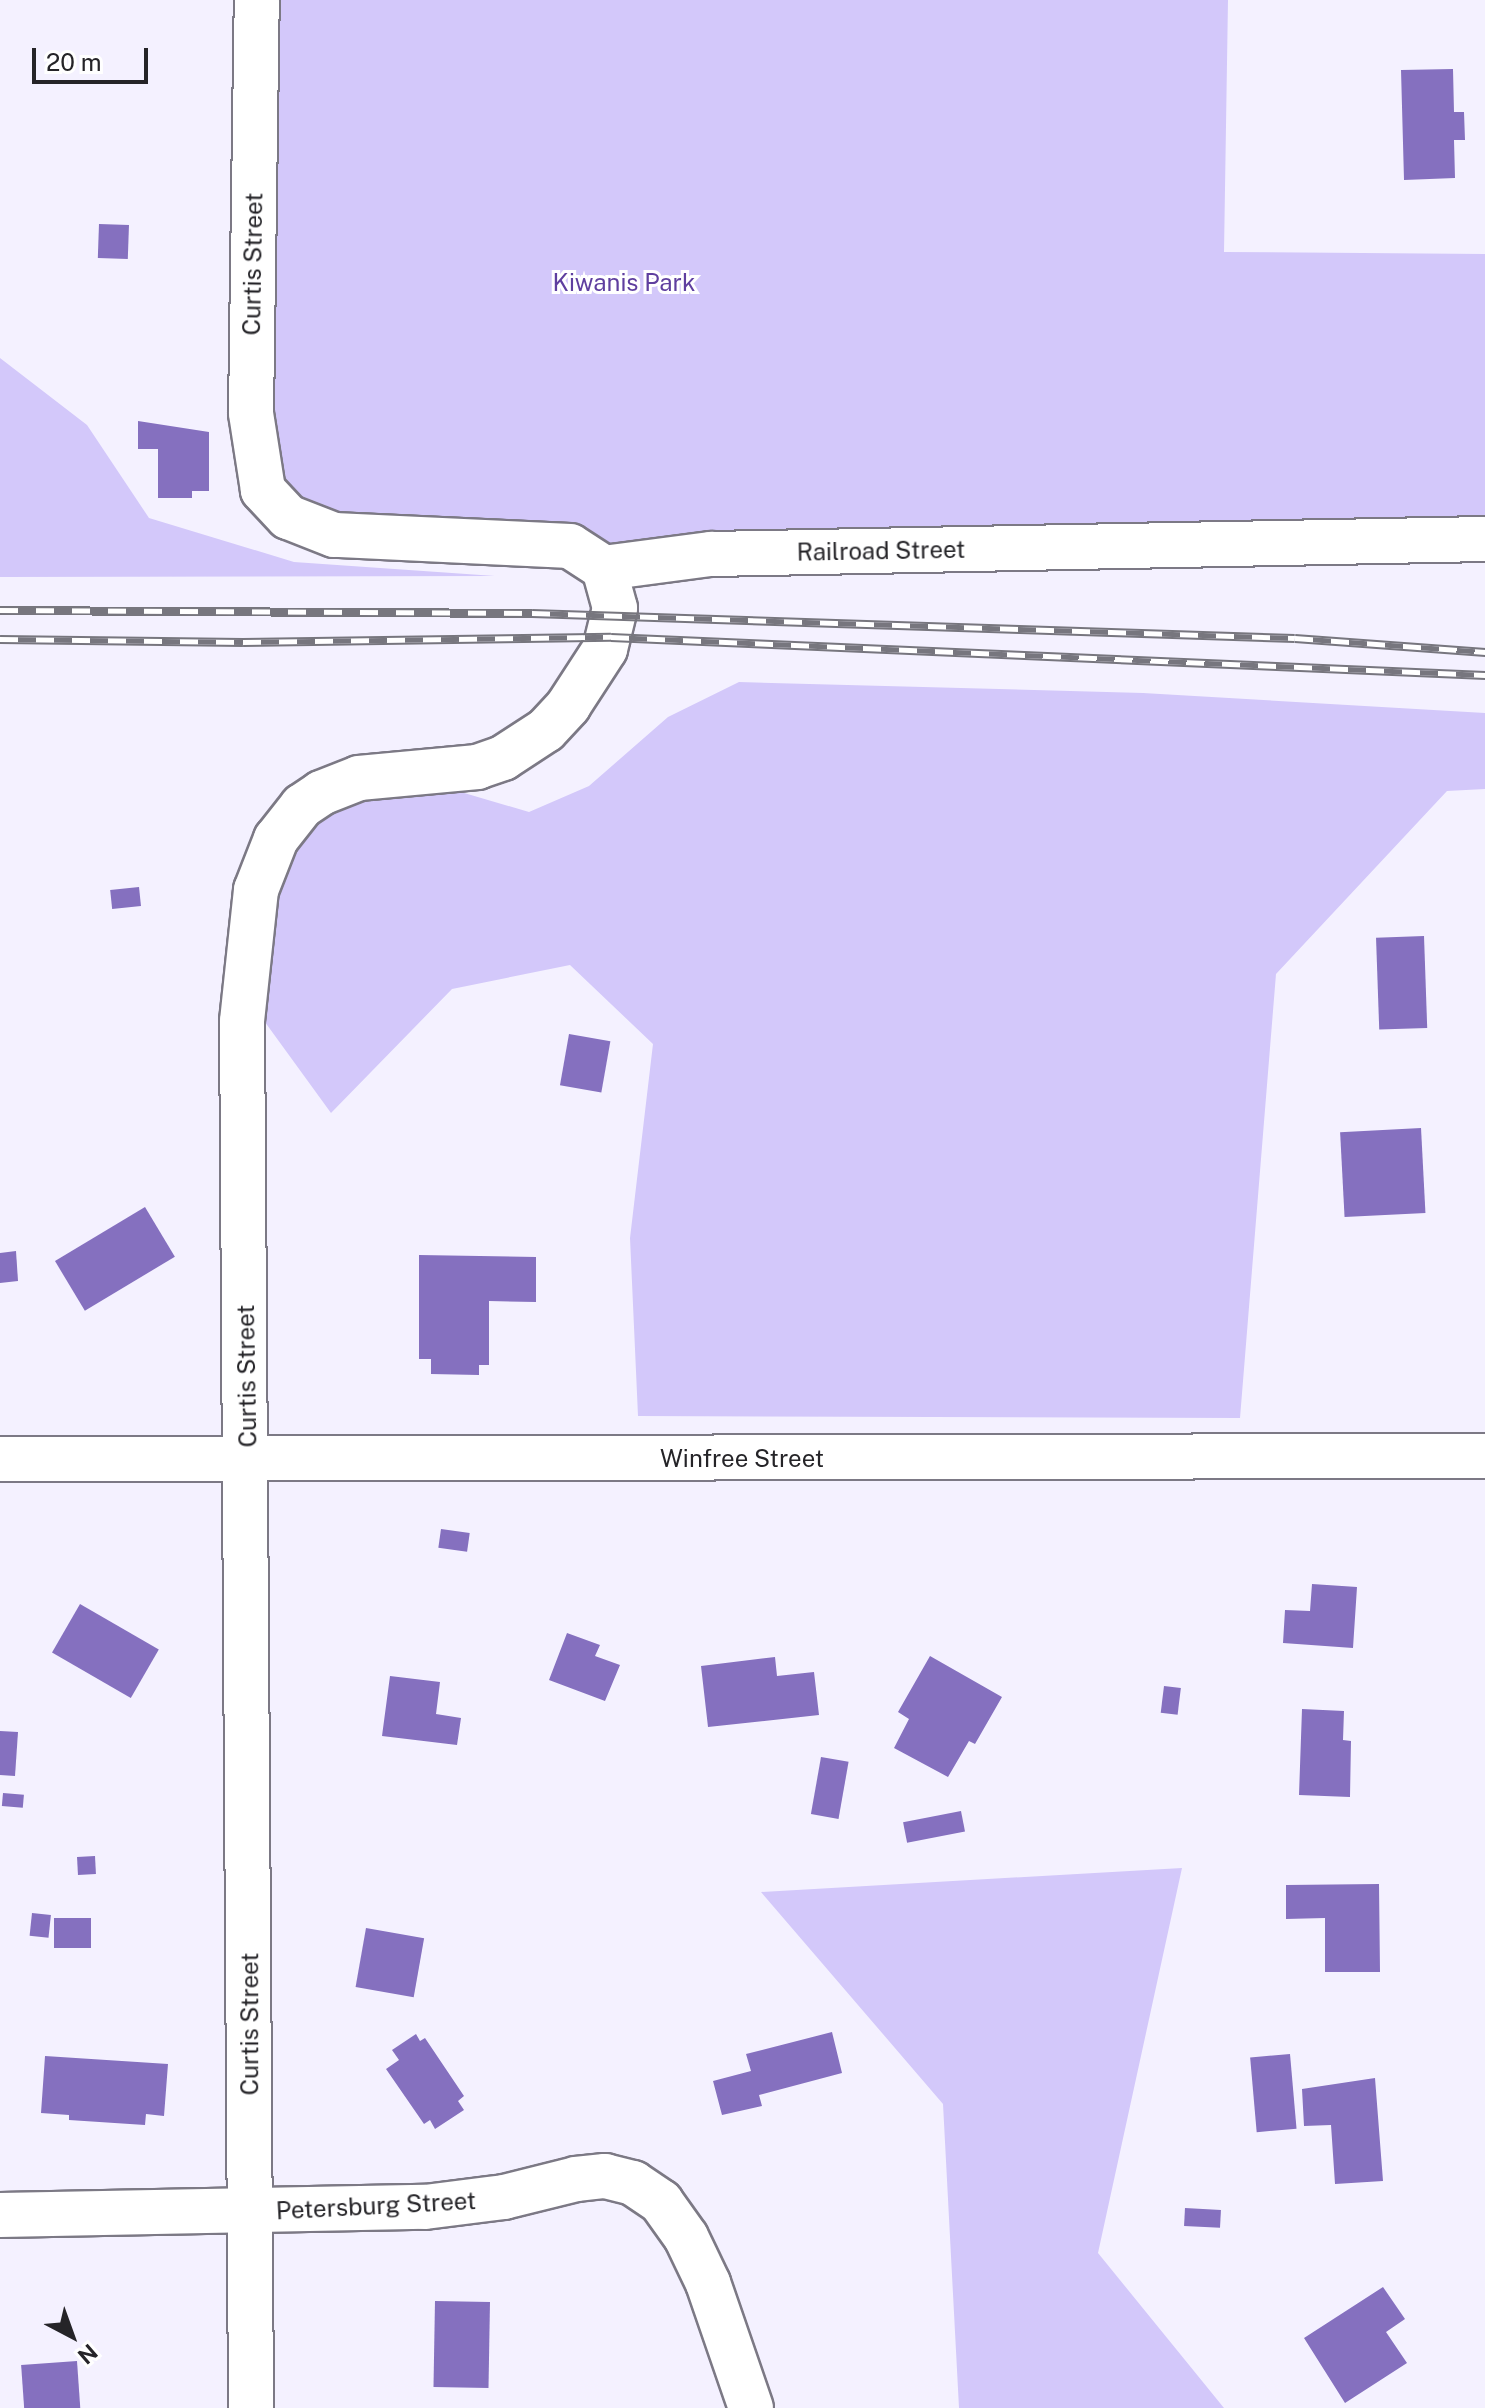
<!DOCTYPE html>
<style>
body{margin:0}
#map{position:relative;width:1485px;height:2408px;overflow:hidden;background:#f4f1ff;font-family:"Public Sans",sans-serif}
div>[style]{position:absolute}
.green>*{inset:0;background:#d3c8fa}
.building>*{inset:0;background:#8570bf;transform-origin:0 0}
.roads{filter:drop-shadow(2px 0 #7c7985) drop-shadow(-2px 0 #7c7985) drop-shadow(0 2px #7c7985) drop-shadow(0 -2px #7c7985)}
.minor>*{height:44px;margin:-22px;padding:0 22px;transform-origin:22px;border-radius:22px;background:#fff}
.tertiary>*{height:44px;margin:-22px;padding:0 22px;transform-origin:22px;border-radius:22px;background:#fff}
.rail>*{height:9px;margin-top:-4.5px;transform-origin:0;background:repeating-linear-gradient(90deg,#fff 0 18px,#77767e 0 36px);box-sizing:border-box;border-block:2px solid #77767e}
span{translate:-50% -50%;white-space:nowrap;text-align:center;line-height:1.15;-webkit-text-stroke:6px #fff;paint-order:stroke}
.street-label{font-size:24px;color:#252428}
.park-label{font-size:24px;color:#5f3f9f}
.north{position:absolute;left:32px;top:2296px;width:80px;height:80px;-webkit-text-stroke:6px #fff;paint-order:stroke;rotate:139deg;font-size:22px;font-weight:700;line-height:32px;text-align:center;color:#252428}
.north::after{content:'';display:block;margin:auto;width:28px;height:36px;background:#252428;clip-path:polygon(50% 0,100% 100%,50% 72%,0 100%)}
.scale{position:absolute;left:32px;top:48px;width:116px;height:36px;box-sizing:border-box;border:4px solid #252428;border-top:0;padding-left:10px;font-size:24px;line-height:28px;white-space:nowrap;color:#252428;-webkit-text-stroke:6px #fff;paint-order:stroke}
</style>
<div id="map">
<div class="green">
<i style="clip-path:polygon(278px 0,1228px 0,1224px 252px,1485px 254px,1485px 520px,604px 568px,305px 527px,258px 481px)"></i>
<i style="clip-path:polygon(0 358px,87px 425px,149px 518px,294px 562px,495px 576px,0 577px)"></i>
<i style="clip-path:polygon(739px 682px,1143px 693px,1485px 713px,1485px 789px,1447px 791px,1276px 974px,1240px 1418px,638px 1416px,630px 1238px,653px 1044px,570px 965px,452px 989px,331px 1113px,262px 1018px,271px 899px,302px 829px,355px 796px,454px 790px,529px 812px,589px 786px,668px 717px)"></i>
<i style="clip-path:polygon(1182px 1868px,1098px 2253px,1224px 2408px,959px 2408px,943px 2104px,761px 1892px)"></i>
</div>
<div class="building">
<i style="clip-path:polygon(1453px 69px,1454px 112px,1464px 112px,1465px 140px,1454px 140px,1455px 178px,1404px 180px,1401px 70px)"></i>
<i style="left:99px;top:224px;width:30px;height:34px;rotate:2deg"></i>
<i style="clip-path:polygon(138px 421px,209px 432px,209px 491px,192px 491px,192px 498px,158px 498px,158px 449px,138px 449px)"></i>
<i style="left:139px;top:887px;width:19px;height:29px;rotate:84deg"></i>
<i style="left:1424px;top:936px;width:92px;height:48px;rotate:88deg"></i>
<i style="left:569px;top:1034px;width:42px;height:52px;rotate:10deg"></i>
<i style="left:1421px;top:1128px;width:85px;height:81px;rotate:87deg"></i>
<i style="left:145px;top:1207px;width:58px;height:105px;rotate:59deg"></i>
<i style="clip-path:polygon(16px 1251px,18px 1281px,0 1283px,0 1253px)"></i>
<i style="clip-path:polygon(419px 1255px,536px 1257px,536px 1302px,489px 1301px,489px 1365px,479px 1365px,479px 1375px,431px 1374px,431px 1359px,419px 1359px)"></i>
<i style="left:441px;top:1529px;width:29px;height:19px;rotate:8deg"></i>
<i style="clip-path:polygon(1312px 1584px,1357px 1587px,1353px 1648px,1283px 1643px,1285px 1610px,1310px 1611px)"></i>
<i style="left:80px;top:1604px;width:91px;height:56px;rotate:30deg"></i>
<i style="clip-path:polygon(567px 1633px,600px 1645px,595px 1656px,620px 1665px,605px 1701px,549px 1680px)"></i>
<i style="clip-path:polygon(930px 1656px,1002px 1697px,975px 1744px,969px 1741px,948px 1777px,894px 1748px,909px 1719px,898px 1712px)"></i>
<i style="clip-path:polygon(775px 1657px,777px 1676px,814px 1672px,819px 1715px,708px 1727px,701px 1666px)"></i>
<i style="clip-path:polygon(390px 1676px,440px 1682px,436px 1714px,461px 1718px,457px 1745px,382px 1736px)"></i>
<i style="left:1164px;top:1686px;width:17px;height:27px;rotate:7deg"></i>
<i style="clip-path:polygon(1302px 1709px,1344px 1711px,1343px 1740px,1351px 1741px,1350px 1797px,1299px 1795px)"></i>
<i style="clip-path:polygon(0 1731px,18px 1732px,15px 1776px,0 1775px)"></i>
<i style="left:821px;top:1757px;width:28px;height:58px;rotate:10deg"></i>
<i style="left:3px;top:1793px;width:21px;height:13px;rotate:5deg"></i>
<i style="left:961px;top:1811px;width:21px;height:59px;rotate:79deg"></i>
<i style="left:95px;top:1856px;width:18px;height:18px;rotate:87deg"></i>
<i style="clip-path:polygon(1379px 1884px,1380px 1972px,1325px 1972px,1325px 1918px,1286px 1919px,1286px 1885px)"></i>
<i style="left:32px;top:1913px;width:19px;height:23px;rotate:6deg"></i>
<i style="left:54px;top:1918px;width:37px;height:30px"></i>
<i style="left:366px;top:1928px;width:59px;height:60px;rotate:10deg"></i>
<i style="clip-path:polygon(832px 2032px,842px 2073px,759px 2095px,762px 2106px,722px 2115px,713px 2081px,751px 2071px,746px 2054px)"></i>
<i style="clip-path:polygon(416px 2034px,420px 2041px,425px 2038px,464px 2096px,458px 2101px,464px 2110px,435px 2129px,430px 2120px,424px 2124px,386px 2069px,399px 2060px,392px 2050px)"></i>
<i style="left:1290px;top:2054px;width:75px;height:40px;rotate:85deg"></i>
<i style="clip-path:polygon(45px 2056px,168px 2064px,164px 2116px,146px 2114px,145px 2125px,69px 2120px,69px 2115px,41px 2113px)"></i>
<i style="clip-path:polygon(1375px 2078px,1383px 2181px,1335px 2184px,1331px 2125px,1304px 2126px,1302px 2089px)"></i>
<i style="left:1185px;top:2208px;width:36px;height:18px;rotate:3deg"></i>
<i style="clip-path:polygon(1383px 2287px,1405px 2319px,1386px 2332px,1407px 2363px,1345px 2403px,1304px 2338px)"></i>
<i style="left:435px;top:2301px;width:55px;height:86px;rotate:1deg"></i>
<i style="left:77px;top:2361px;width:47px;height:56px;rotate:86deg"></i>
</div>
<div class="roads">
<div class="minor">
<i style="left:604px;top:568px;width:108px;rotate:-7.5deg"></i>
<i style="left:711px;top:554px;width:774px;rotate:-1.11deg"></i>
<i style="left:0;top:1459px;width:1485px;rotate:-0.12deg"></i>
<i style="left:0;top:2215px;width:425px;rotate:-1.1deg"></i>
<i style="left:425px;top:2207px;width:80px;rotate:-7.2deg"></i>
<i style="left:504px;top:2197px;width:74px;rotate:-14deg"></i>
<i style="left:576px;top:2179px;width:29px;rotate:-6deg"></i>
<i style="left:605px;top:2176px;width:29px;rotate:14deg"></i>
<i style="left:633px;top:2183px;width:34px;rotate:34deg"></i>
<i style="left:661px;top:2202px;width:43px;rotate:54.5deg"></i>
<i style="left:686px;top:2237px;width:51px;rotate:64.4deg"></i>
<i style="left:708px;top:2283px;width:132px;rotate:71deg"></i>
</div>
<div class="tertiary">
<i style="left:251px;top:2408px;width:1387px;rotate:-90.37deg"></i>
<i style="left:242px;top:1021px;width:132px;rotate:-83.9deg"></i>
<i style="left:256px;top:890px;width:55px;rotate:-68.6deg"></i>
<i style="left:276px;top:839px;width:42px;rotate:-51.8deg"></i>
<i style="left:302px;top:806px;width:23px;rotate:-34deg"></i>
<i style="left:321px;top:793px;width:41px;rotate:-21.5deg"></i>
<i style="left:359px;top:778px;width:119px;rotate:-5.3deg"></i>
<i style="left:477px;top:767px;width:28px;rotate:-19deg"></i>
<i style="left:503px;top:758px;width:51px;rotate:-33.1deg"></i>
<i style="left:546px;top:730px;width:33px;rotate:-47deg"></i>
<i style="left:568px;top:706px;width:68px;rotate:-57deg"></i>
<i style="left:605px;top:649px;width:42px;rotate:-76.3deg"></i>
<i style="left:615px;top:608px;width:41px;rotate:-105.4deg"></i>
<i style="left:604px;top:568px;width:40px;rotate:-147.1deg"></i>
<i style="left:570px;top:546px;width:236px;rotate:-177.3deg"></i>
<i style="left:334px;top:535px;width:49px;rotate:-158.6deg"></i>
<i style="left:288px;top:517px;width:37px;rotate:-133deg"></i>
<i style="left:263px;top:490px;width:78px;rotate:-98.9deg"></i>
<i style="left:251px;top:413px;width:413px;rotate:-89.2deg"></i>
</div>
</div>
<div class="rail">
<i style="left:0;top:610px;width:532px;rotate:0.32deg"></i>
<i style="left:532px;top:613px;width:763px;rotate:1.88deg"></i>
<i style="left:1295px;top:638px;width:191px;rotate:4.2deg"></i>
<i style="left:0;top:639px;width:243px;rotate:0.7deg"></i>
<i style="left:243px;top:642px;width:368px;rotate:-0.8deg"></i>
<i style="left:611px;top:637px;width:875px;rotate:2.49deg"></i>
</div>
<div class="street-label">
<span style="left:253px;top:264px;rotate:-89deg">Curtis Street</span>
<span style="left:881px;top:551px;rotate:-1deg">Railroad Street</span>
<span style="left:247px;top:1376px;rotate:-91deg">Curtis Street</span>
<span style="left:742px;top:1459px">Winfree Street</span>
<span style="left:250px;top:2024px;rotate:-90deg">Curtis Street</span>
<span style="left:376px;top:2206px;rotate:-3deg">Petersburg Street</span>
</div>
<div class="park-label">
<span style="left:624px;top:283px">Kiwanis Park</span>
</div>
<div class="north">N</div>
<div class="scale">20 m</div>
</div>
